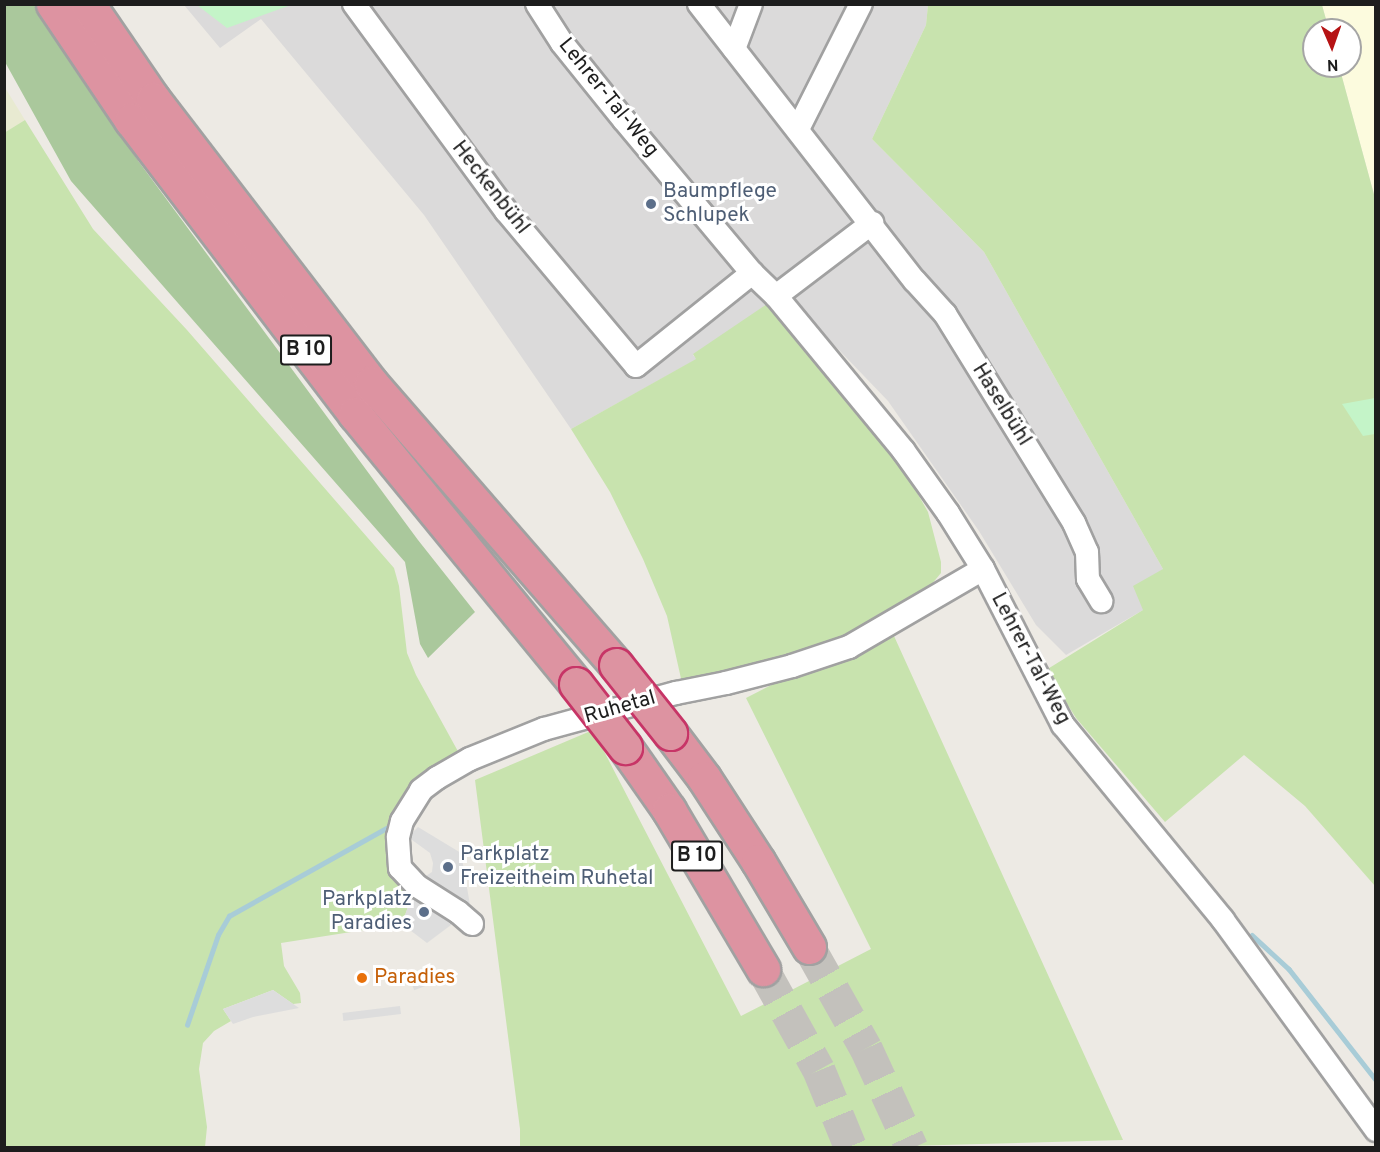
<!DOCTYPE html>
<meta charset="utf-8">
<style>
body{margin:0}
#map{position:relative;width:1380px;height:1152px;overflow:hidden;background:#edeae4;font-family:Overpass,sans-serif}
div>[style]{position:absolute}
.residential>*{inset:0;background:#dbdada}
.education>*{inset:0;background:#fcfbde}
.farmland>*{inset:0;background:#e8ead1}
.grass>*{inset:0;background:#c8e3ae}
.forest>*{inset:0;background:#aac89c}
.park>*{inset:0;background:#c4f4c8}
.parking>*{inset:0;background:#ddd;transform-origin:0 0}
.stream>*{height:4.5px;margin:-2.25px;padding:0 2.25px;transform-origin:2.25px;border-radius:2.25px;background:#a8ccd7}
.highway-tunnel>*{height:33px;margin-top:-16.5px;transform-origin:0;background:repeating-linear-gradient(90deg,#c3c1bc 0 33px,transparent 0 49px)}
.roads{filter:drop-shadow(2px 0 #a1a1a1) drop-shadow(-2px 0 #a1a1a1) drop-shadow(0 2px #a1a1a1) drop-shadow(0 -2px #a1a1a1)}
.minor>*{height:22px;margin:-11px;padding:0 11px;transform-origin:11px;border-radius:11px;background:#fff}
.highway>*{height:33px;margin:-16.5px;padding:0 16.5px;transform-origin:16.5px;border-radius:16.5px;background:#dd93a1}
.bridges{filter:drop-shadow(2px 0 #c73567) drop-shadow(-2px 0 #c73567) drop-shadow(0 2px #c73567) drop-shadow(0 -2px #c73567)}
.highway-bridge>*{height:33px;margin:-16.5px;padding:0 16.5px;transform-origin:16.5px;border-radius:16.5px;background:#dd93a1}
.dots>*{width:16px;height:16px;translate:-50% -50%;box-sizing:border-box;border:3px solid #fff;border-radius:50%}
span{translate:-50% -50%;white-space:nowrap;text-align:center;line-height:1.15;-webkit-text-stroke:6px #fff;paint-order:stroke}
.shield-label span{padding:2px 4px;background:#fff;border:2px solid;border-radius:4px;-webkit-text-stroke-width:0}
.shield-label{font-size:20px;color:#1d1d1d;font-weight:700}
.street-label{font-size:21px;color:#1d1d1d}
.service-label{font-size:21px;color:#4e5e75}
.left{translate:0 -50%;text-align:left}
.right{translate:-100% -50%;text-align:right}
.food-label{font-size:21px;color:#c56008}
.frame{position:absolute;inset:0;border:6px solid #1d1d1d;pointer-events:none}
.north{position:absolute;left:1302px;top:18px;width:60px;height:60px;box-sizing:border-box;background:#fff;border:2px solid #a5a5a5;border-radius:50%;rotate:178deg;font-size:16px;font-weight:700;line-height:24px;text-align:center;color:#1d1d1d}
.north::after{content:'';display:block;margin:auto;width:21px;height:27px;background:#b61314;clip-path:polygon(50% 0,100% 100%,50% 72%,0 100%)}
</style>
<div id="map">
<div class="residential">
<i style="clip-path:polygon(184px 5px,928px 5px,926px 25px,872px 139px,984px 252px,1163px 569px,1143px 610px,1066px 655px,1036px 625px,979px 531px,888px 401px,815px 325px,788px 292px,693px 355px,697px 359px,571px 429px,424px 215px,261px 19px,220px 48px)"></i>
</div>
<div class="education">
<i style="clip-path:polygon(1322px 5px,1375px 5px,1375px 198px,1339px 66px,1350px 66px,1350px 30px,1329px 30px)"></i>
</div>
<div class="farmland">
<i style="clip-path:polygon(4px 86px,25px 120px,5px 133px,4px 133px)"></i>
</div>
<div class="grass">
<i style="clip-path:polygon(928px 5px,1322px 5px,1329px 30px,1314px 30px,1314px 66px,1339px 66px,1375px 198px,1375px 886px,1305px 806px,1244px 755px,1165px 822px,1076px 718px,1046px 670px,1143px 610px,1133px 586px,1163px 569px,984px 252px,872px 139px,926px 25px)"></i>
<i style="clip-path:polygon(25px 120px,93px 229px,187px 330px,394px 568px,399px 586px,407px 653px,416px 675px,460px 755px,404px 801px,411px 898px,402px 924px,281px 943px,284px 966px,300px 993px,301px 1003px,293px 1004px,273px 990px,223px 1009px,231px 1021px,214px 1031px,203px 1043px,199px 1069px,207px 1127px,205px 1147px,5px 1147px,4px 133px)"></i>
<i style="clip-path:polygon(773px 300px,897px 457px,928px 512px,941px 562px,941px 573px,931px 585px,899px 609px,835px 641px,786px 658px,682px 683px,667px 616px,643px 559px,610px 492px,571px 429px,696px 359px,693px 354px)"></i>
<i style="clip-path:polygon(889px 625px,1123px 1140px,832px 1148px,520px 1147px,520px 1129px,475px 780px,593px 730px,741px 1016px,871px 949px,746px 698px)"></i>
</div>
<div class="forest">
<i style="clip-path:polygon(4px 5px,34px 5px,139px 162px,418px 540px,475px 612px,428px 658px,420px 644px,405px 562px,71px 181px,5px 62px)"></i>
</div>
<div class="park">
<i style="clip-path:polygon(197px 5px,197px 4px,291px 5px,227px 28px)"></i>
<i style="clip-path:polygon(1375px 398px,1375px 434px,1363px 436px,1342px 404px)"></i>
</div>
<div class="parking">
<i style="clip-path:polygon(418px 827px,461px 853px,470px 905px,462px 907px,420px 880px,432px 872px,433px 863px,430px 853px,408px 837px)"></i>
<i style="clip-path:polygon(411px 898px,429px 902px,455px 922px,427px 943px,402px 924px)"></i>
<i style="left:439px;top:971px;width:9px;height:30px;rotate:69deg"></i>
<i style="clip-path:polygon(273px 990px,299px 1008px,253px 1017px,233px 1024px,223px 1009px)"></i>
<i style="left:400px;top:1006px;width:8px;height:58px;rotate:83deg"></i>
</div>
<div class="stream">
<i style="left:1252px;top:935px;width:50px;rotate:42.6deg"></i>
<i style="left:1289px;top:969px;width:141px;rotate:51.9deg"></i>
<i style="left:187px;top:1025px;width:95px;rotate:-71deg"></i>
<i style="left:218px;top:935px;width:22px;rotate:-60deg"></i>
<i style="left:229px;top:916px;width:187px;rotate:-29.2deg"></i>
</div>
<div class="highway-tunnel">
<i style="left:809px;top:947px;width:116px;rotate:60.6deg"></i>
<i style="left:866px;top:1048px;width:110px;rotate:65.3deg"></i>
<i style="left:763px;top:969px;width:115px;rotate:61deg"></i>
<i style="left:819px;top:1070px;width:84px;rotate:67.7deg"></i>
</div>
<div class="roads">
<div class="minor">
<i style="left:354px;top:4px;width:257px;rotate:53.7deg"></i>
<i style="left:506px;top:211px;width:202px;rotate:50deg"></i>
<i style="left:636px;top:366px;width:149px;rotate:-38.7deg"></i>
<i style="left:537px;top:4px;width:46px;rotate:57.3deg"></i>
<i style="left:562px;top:43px;width:99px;rotate:51.2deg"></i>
<i style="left:624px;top:120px;width:199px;rotate:50.1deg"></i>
<i style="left:752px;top:273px;width:33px;rotate:44deg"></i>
<i style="left:776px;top:296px;width:200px;rotate:50.5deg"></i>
<i style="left:903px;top:450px;width:77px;rotate:54.5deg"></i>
<i style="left:948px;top:513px;width:66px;rotate:58deg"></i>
<i style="left:983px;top:569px;width:175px;rotate:62.9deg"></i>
<i style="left:1063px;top:725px;width:252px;rotate:50.6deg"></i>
<i style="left:1223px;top:920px;width:260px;rotate:53.9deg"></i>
<i style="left:699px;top:4px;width:351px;rotate:52.1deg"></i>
<i style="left:915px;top:281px;width:45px;rotate:47.7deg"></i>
<i style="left:945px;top:314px;width:246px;rotate:58.3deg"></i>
<i style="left:1074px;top:523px;width:32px;rotate:66deg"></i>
<i style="left:1087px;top:552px;width:27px;rotate:88deg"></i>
<i style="left:1088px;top:579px;width:26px;rotate:59deg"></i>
<i style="left:734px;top:49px;width:48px;rotate:-69.3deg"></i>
<i style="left:798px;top:129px;width:140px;rotate:-63.3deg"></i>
<i style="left:776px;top:296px;width:121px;rotate:-37.2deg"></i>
<i style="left:472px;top:924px;width:18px;rotate:-139deg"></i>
<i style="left:458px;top:912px;width:49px;rotate:-147.6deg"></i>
<i style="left:417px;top:886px;width:25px;rotate:-133deg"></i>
<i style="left:400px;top:868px;width:31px;rotate:-94deg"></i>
<i style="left:398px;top:837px;width:16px;rotate:-76deg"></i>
<i style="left:402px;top:821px;width:36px;rotate:-58deg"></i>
<i style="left:421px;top:790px;width:20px;rotate:-37deg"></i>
<i style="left:437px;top:778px;width:38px;rotate:-30deg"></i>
<i style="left:470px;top:759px;width:80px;rotate:-22.1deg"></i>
<i style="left:544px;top:729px;width:137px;rotate:-15.3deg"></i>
<i style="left:676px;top:693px;width:51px;rotate:-11.3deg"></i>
<i style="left:726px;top:683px;width:68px;rotate:-14.4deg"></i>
<i style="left:792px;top:666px;width:60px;rotate:-18.4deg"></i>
<i style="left:849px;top:647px;width:155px;rotate:-30.2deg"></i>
</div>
<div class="highway">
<i style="left:53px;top:4px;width:140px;rotate:56.1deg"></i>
<i style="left:131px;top:120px;width:370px;rotate:52.7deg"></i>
<i style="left:355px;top:414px;width:349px;rotate:50.7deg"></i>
<i style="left:88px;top:4px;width:115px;rotate:55.6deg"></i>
<i style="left:153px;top:99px;width:358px;rotate:52.5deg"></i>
<i style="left:371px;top:383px;width:374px;rotate:49deg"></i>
<i style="left:670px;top:733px;width:56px;rotate:52.9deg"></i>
<i style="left:704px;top:778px;width:99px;rotate:57deg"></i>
<i style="left:758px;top:861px;width:100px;rotate:59.3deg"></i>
<i style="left:625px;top:747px;width:77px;rotate:55.1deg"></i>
<i style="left:669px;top:810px;width:185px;rotate:59.4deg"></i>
</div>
</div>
<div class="bridges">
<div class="highway-bridge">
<i style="left:616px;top:665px;width:87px;rotate:51.5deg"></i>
<i style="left:576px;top:684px;width:80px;rotate:52.1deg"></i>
</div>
</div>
<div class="dots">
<i style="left:651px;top:204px;background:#5c6f8a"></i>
<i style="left:448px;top:867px;background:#5c6f8a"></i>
<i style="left:424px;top:912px;background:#5c6f8a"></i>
<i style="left:362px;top:978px;background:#e8710a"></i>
</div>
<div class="shield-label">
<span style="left:306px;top:350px">B 10</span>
<span style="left:697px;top:856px">B 10</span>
</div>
<div class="street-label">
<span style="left:608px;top:98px;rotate:51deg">Lehrer-Tal-Weg</span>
<span style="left:490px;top:188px;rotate:52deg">Heckenbühl</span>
<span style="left:1001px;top:405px;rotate:58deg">Haselbühl</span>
<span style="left:1030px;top:659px;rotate:62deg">Lehrer-Tal-Weg</span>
<span style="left:620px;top:708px;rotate:-16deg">Ruhetal</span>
</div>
<div class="service-label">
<span class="left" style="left:663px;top:204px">Baumpflege<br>Schlupek</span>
<span class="left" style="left:460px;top:867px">Parkplatz<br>Freizeitheim Ruhetal</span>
<span class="right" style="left:412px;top:912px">Parkplatz<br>Paradies</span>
</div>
<div class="food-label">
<span class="left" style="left:374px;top:978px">Paradies</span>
</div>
<div class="frame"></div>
<div class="north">N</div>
</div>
